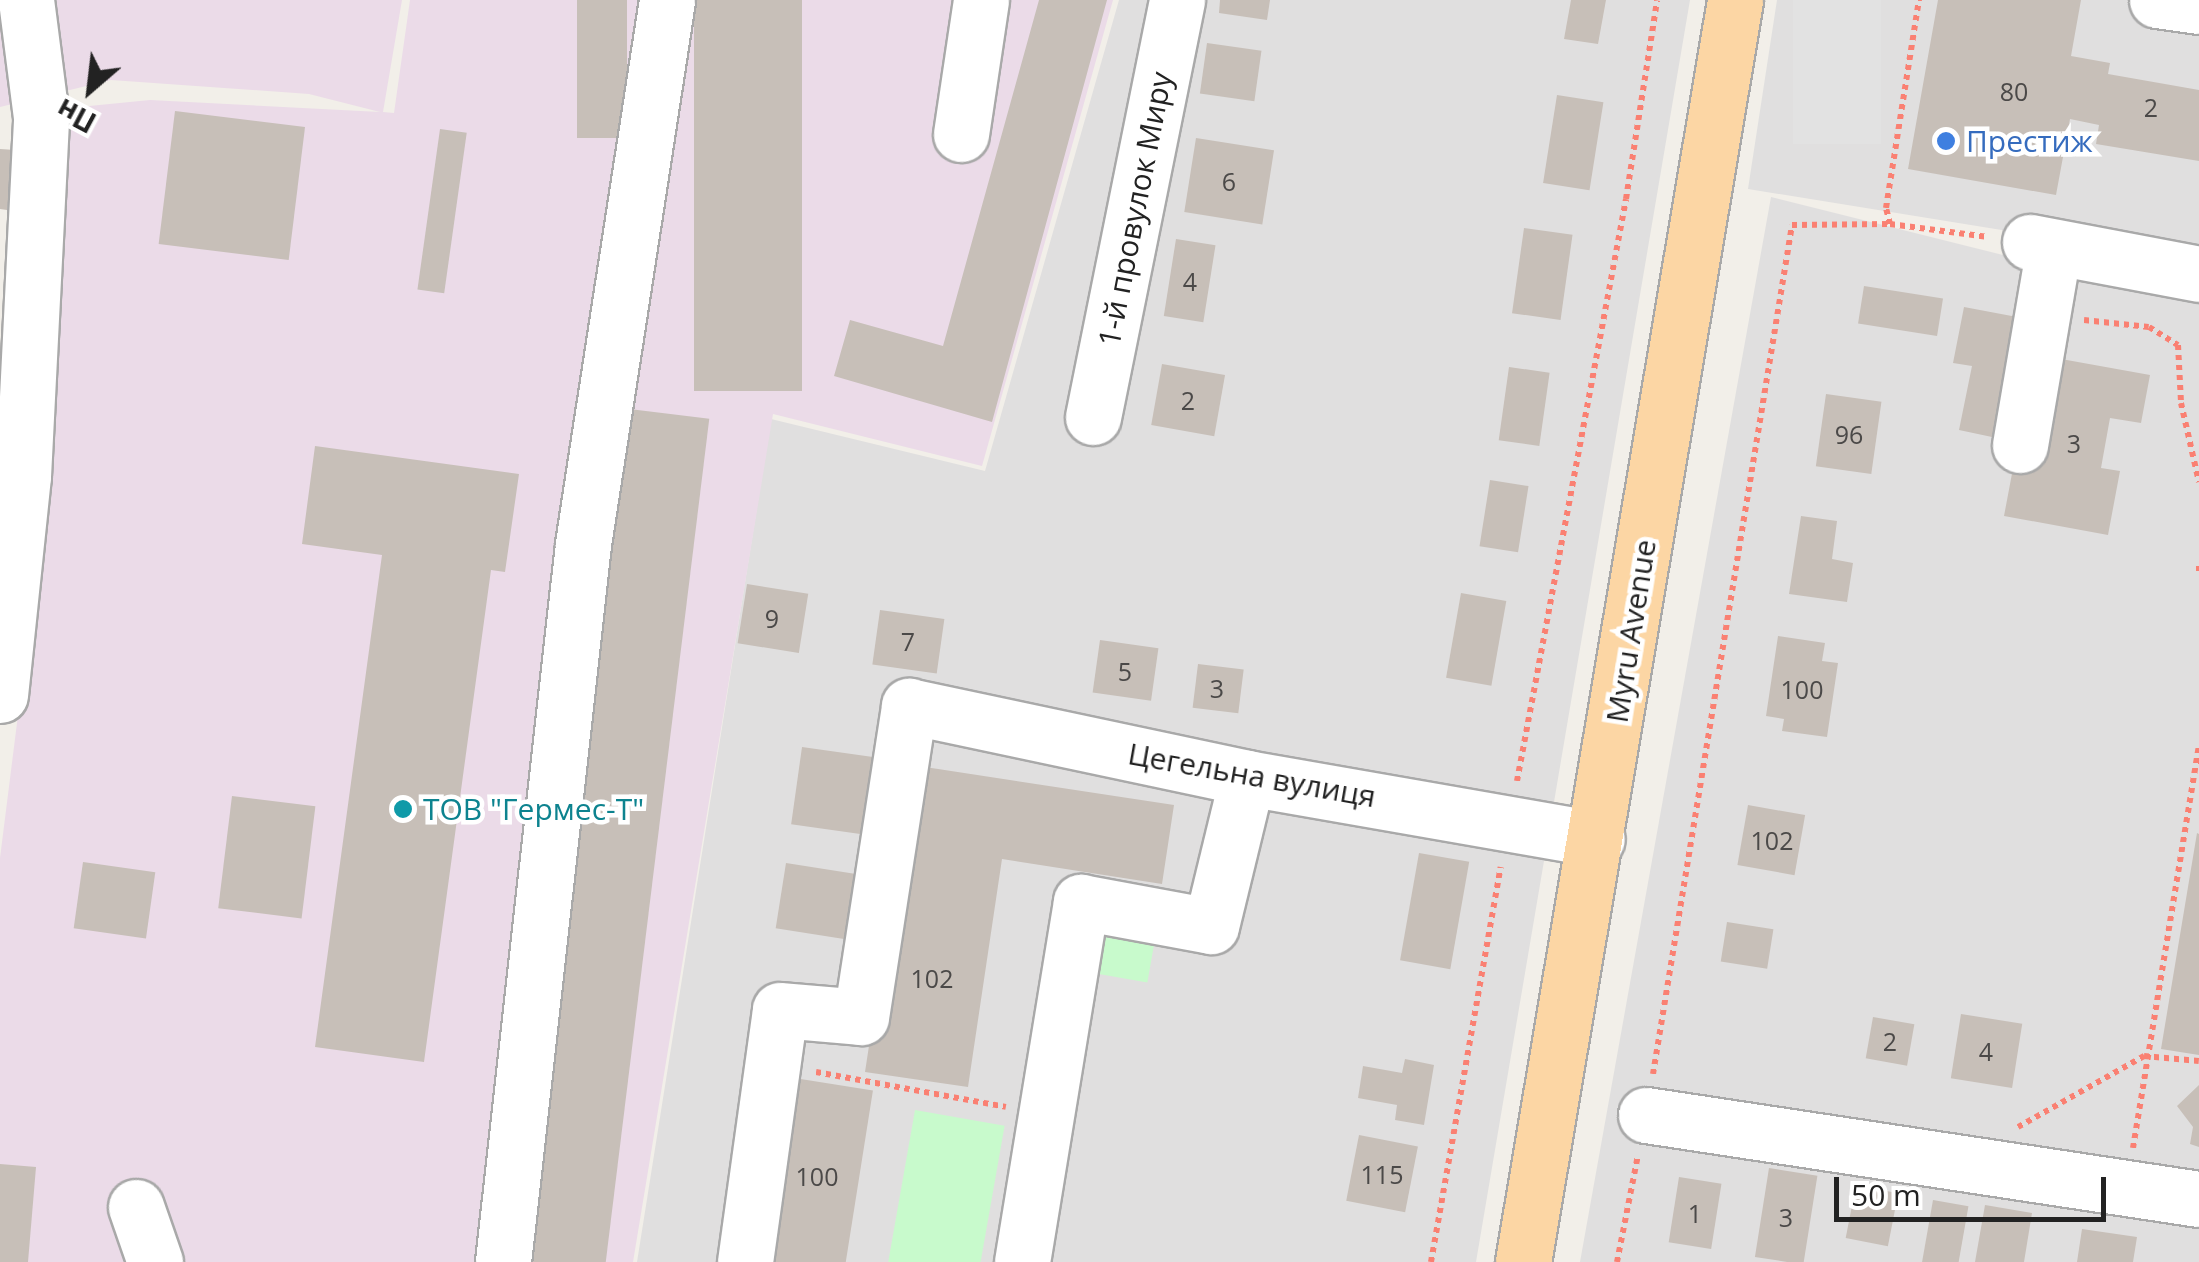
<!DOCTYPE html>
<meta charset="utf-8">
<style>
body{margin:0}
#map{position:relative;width:2199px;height:1262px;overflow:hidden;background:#f2efe9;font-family:"Open Sans",sans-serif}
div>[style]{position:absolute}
.residential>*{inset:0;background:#e0dfdf}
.industrial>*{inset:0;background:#ebdbe8}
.park>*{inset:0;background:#c8facc;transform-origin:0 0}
.parking>*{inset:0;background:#e2e2e2;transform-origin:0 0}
.building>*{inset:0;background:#c7bfb8;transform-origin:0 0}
.path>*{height:6px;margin-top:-3px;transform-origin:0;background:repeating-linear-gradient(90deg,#fa8072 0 5px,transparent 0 10px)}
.roads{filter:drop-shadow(2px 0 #a9a9a9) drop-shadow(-2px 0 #a9a9a9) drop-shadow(0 2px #a9a9a9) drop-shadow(0 -2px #a9a9a9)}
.minor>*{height:55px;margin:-27.5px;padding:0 27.5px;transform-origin:27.5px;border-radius:27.5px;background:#fff}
.major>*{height:55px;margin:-27.5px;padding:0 27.5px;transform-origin:27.5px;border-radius:27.5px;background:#fcd6a4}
.dots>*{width:28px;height:28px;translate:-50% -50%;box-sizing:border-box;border:5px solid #fff;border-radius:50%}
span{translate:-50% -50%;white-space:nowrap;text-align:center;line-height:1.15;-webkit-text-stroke:9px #fff;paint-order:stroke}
.number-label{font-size:25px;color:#4b4948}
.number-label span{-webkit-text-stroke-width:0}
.shop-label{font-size:30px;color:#366cbe}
.left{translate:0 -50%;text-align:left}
.street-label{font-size:30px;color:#222}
.culture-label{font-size:30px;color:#0d838f}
.north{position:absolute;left:40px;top:40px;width:100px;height:100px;-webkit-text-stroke:8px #fff;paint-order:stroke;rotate:208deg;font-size:28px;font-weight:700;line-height:40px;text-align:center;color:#222}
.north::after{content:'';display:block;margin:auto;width:35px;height:45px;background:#222;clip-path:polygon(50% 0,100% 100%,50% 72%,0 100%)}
.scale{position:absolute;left:1834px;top:1177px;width:272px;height:45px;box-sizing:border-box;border:5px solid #222;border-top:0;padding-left:12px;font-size:30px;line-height:35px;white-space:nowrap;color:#222;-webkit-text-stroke:8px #fff;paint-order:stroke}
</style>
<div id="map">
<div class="residential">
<i style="clip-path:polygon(1119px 0,1690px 0,1476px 1262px,637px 1262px,771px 419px,985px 471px)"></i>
<i style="clip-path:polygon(1777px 0,2199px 0,2199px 262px,1748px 189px)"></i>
<i style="clip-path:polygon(1771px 197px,2031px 262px,2199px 291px,2199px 1262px,1580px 1262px)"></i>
</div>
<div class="industrial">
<i style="clip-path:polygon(0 0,402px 0,383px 112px,394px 113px,410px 0,1113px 0,982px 466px,773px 414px,633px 1262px,0 1262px,0 858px,52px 445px,69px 108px,150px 100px,380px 112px,309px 94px,111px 80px,0 107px)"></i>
</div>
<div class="park">
<i style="left:1087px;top:916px;width:71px;height:55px;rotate:10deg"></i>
<i style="left:915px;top:1110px;width:91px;height:154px;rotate:10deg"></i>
</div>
<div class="parking">
<i style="left:1793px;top:0;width:88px;height:144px"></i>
</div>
<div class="building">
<i style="left:577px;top:0;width:50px;height:138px"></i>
<i style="left:694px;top:0;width:108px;height:391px"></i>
<i style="clip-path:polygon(1039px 0,1107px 0,992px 422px,834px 376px,850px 320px,943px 346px)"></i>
<i style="clip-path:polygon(1220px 0,1270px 0,1267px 20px,1219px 13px)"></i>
<i style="clip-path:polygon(1571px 0,1606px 0,1598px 44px,1564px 39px)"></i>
<i style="clip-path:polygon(1938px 0,2081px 0,2071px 56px,2110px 63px,2108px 74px,2199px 90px,2199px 161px,2096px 144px,2099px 125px,2070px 119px,2056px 195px,1908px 169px)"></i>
<i style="left:1207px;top:43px;width:55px;height:51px;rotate:8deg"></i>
<i style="left:1557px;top:95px;width:47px;height:89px;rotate:9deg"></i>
<i style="left:175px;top:111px;width:131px;height:134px;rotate:7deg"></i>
<i style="left:440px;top:129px;width:27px;height:162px;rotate:8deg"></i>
<i style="left:1196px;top:138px;width:79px;height:75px;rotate:9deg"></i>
<i style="clip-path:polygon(0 149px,15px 150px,7px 210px,0 209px)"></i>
<i style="left:1524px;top:228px;width:49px;height:86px;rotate:8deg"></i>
<i style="left:1176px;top:239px;width:40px;height:78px;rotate:9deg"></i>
<i style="left:1864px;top:286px;width:80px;height:38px;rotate:9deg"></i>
<i style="clip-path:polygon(1964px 307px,2017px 317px,1992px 437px,1959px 430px,1972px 366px,1953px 363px)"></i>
<i style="clip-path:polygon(2039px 355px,2150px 375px,2141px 423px,2110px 418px,2101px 468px,2120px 471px,2108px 535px,2004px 516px,2014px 463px,2037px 467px,2048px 408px)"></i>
<i style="left:1162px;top:364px;width:64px;height:62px;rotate:10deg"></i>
<i style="left:1509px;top:367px;width:41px;height:74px;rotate:8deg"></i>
<i style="left:1826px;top:394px;width:56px;height:73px;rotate:8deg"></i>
<i style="left:613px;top:407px;width:97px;height:860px;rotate:7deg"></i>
<i style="clip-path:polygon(315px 446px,519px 474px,505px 572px,491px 570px,424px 1062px,315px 1047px,382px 555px,302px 544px)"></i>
<i style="left:1490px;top:480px;width:39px;height:67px;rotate:9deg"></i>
<i style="clip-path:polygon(1801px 516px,1837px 521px,1832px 559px,1853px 563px,1847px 602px,1789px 594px)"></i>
<i style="left:747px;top:584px;width:62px;height:60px;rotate:9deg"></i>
<i style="left:1461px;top:593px;width:46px;height:86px;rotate:10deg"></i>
<i style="left:880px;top:610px;width:65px;height:55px;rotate:8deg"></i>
<i style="clip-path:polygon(1778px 636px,1825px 643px,1822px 661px,1838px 663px,1827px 737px,1782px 731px,1784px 719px,1766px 716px)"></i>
<i style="left:1100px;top:640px;width:59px;height:53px;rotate:8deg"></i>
<i style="left:1198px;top:664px;width:46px;height:44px;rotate:7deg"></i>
<i style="left:802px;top:747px;width:77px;height:78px;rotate:8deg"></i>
<i style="clip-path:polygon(912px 765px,1174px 805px,1162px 884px,1002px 859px,968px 1087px,865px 1072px)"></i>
<i style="left:232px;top:796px;width:84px;height:113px;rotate:7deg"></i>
<i style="left:1748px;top:805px;width:58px;height:61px;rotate:10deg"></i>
<i style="clip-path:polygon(2197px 833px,2199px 834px,2199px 1055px,2161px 1049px)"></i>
<i style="left:1419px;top:853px;width:51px;height:109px;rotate:10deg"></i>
<i style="left:83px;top:862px;width:73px;height:67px;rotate:8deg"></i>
<i style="left:786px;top:863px;width:74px;height:66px;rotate:9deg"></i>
<i style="left:1727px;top:922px;width:47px;height:40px;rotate:9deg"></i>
<i style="left:1961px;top:1014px;width:62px;height:65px;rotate:9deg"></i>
<i style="left:1873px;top:1017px;width:42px;height:42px;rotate:10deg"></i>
<i style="clip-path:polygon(1405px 1059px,1434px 1065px,1424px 1125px,1395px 1120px,1397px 1105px,1358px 1098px,1363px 1066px,1402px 1073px)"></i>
<i style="left:788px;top:1077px;width:86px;height:187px;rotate:9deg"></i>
<i style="clip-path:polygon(2199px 1085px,2199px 1147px,2190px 1144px,2193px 1127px,2177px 1106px)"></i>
<i style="left:1359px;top:1135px;width:60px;height:67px;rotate:11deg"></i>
<i style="clip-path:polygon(0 1164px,36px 1167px,28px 1262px,0 1262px)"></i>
<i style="left:1769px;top:1168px;width:49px;height:90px;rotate:9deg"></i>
<i style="left:1679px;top:1177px;width:43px;height:66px;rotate:9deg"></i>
<i style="left:1856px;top:1185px;width:43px;height:54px;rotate:11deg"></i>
<i style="left:1933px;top:1200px;width:36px;height:63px;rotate:10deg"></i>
<i style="clip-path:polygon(1985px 1205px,2032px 1213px,2024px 1262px,1975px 1262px)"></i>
<i style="clip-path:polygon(2082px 1229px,2137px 1237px,2133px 1262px,2077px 1262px)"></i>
</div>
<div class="path">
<i style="left:1890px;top:224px;width:16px;rotate:-104deg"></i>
<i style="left:1886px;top:208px;width:211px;rotate:-81deg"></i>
<i style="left:2084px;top:320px;width:65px;rotate:6.1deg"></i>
<i style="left:2149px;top:327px;width:34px;rotate:32deg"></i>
<i style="left:2178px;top:345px;width:58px;rotate:87deg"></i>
<i style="left:2181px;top:403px;width:81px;rotate:77.2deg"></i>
<i style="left:2199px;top:566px;width:5px;rotate:90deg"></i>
<i style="left:1517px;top:781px;width:592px;rotate:-79.39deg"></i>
<i style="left:1626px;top:199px;width:201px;rotate:-81.1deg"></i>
<i style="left:816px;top:1072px;width:193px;rotate:10.4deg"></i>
<i style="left:1653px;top:1074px;width:860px;rotate:-80.7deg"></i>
<i style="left:1792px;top:225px;width:98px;rotate:-0.6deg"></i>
<i style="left:1890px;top:224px;width:99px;rotate:7.6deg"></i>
<i style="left:2018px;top:1127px;width:145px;rotate:-29.4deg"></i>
<i style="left:2144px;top:1056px;width:55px;rotate:5.2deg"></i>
<i style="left:2133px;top:1148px;width:408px;rotate:-80.7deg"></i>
<i style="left:1431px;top:1262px;width:401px;rotate:-80deg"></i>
<i style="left:1617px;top:1262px;width:109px;rotate:-78.9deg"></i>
</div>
<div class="roads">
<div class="minor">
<i style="left:2157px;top:0;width:42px;rotate:8.1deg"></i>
<i style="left:961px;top:134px;width:135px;rotate:-81.5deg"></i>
<i style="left:2030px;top:242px;width:172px;rotate:10.7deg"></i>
<i style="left:1093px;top:417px;width:425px;rotate:-78.6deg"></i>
<i style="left:2020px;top:445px;width:197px;rotate:-80.3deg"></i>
<i style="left:0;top:695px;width:220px;rotate:-84deg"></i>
<i style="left:23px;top:476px;width:359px;rotate:-87.1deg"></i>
<i style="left:41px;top:117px;width:118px;rotate:-97.3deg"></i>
<i style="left:1646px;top:1115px;width:559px;rotate:8.64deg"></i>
<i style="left:136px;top:1207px;width:58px;rotate:70.9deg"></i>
<i style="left:503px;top:1262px;width:722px;rotate:-83.64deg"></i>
<i style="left:583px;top:544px;width:550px;rotate:-81.22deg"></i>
<i style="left:745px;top:1262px;width:254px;rotate:-82.1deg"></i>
<i style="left:780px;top:1010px;width:81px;rotate:4.9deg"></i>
<i style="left:861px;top:1017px;width:315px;rotate:-81.2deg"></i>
<i style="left:909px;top:706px;width:346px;rotate:12deg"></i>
<i style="left:1247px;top:778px;width:355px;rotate:9.9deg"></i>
<i style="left:1022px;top:1262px;width:365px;rotate:-80.7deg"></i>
<i style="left:1081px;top:902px;width:132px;rotate:10.5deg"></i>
<i style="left:1211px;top:926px;width:152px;rotate:-76.3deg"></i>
</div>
<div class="major">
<i style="left:1523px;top:1262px;width:1280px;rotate:-80.46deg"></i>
</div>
</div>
<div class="dots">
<i style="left:1946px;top:141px;background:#3f7fe0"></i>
<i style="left:403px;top:809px;background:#0f9aa8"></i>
</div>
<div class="number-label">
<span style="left:2014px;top:91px">80</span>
<span style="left:2151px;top:107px">2</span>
<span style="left:1229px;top:181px">6</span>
<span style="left:1190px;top:281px">4</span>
<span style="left:1188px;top:400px">2</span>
<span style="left:1849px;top:434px">96</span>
<span style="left:2074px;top:443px">3</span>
<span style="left:772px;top:618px">9</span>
<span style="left:908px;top:641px">7</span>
<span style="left:1125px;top:671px">5</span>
<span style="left:1217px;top:688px">3</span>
<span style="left:1802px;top:689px">100</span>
<span style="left:1772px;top:840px">102</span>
<span style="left:932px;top:978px">102</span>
<span style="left:1890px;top:1041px">2</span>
<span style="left:1986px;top:1051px">4</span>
<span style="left:1382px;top:1174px">115</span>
<span style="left:817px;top:1176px">100</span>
<span style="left:1695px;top:1213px">1</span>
<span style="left:1786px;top:1217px">3</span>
</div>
<div class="shop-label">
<span class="left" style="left:1966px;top:141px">Престиж</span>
</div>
<div class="street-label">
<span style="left:1135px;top:209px;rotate:-79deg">1-й провулок Миру</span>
<span style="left:1631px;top:631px;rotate:-81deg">Myru Avenue</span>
<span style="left:1252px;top:775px;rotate:10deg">Цегельна вулиця</span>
</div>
<div class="culture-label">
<span class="left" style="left:423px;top:809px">ТОВ "Гермес-Т"</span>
</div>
<div class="north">Пн</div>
<div class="scale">50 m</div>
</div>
